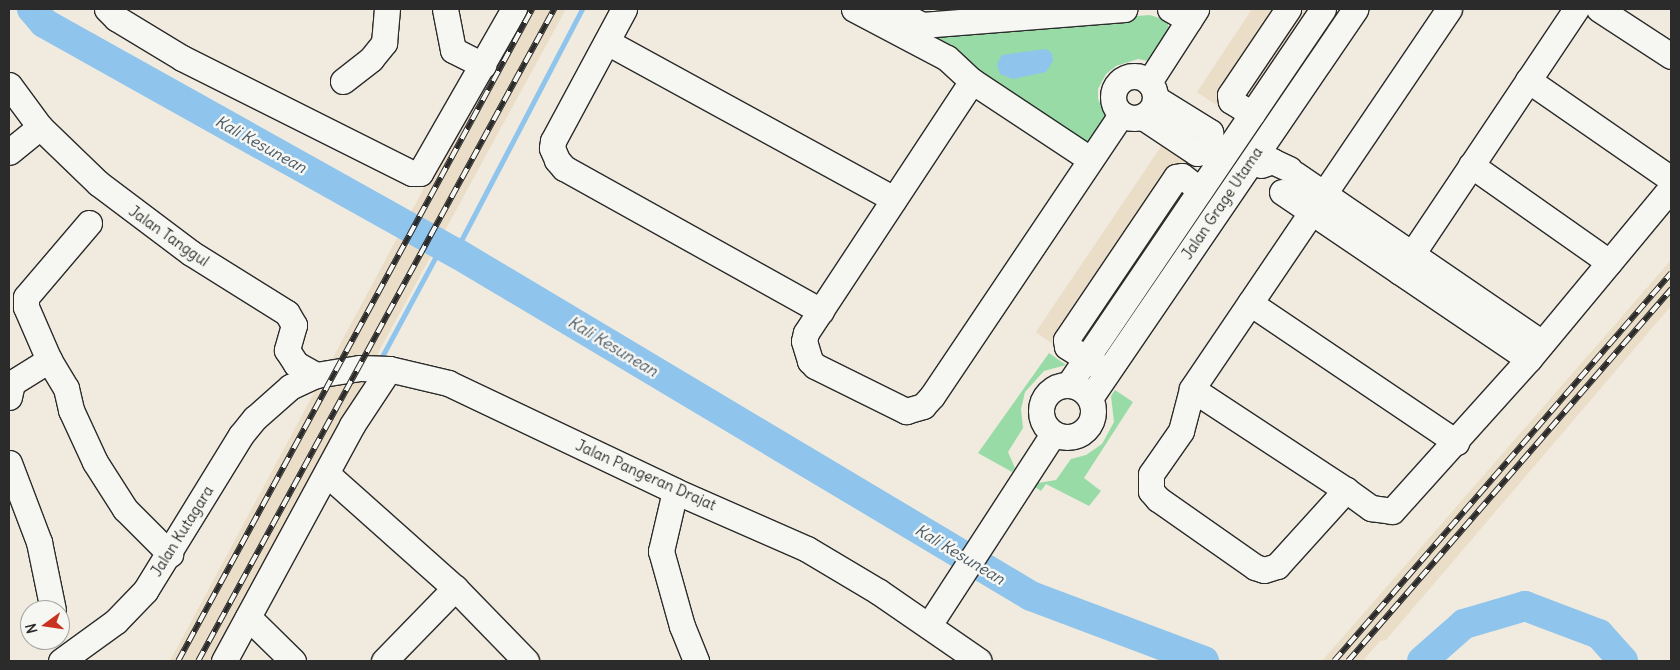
<!DOCTYPE html>
<style>
body{margin:0}
#map{position:relative;width:1680px;height:670px;overflow:hidden;background:#f1ebdf;font-family:Delius,sans-serif}
div>[style]{position:absolute}
.built>*{inset:0;background:#ebdec8;transform-origin:0 0}
.green>*{inset:0;background:#98dba6}
.water>*{inset:0;background:#8fc4ec}
.stream>*{height:5px;margin:-2.5px;padding:0 2.5px;transform-origin:2.5px;border-radius:2.5px;background:#8fc4ec}
.river>*{height:30px;margin:-15px;padding:0 15px;transform-origin:15px;border-radius:15px;background:#8fc4ec}
.roads{filter:drop-shadow(1px 0 #2b2b2b) drop-shadow(-1px 0 #2b2b2b) drop-shadow(0 1px #2b2b2b) drop-shadow(0 -1px #2b2b2b)}
.minor>*{height:25px;margin:-12.5px;padding:0 12.5px;transform-origin:12.5px;border-radius:12.5px;background:#f6f6f2}
.minor>.ring{margin:-12.5px;padding:0;box-sizing:content-box;background:none;border:25px solid #f6f6f2;border-radius:50%}
.rail>*{height:5.5px;margin-top:-2.75px;transform-origin:0;background:repeating-linear-gradient(90deg,#f6f6f2 0 11px,#2b2b2b 0 22px);box-sizing:border-box;border-block:1px solid #2b2b2b}
span{translate:-50% -50%;white-space:nowrap;text-align:center;line-height:1.15;-webkit-text-stroke:5px #f6f6f2;paint-order:stroke}
.street-label{font-size:15px;color:#2b2b2b}
.water-label{font-size:16px;color:#495965;font-style:italic}
.frame{position:absolute;inset:0;border:10px solid #2b2b2b;pointer-events:none}
.north{position:absolute;left:20px;top:600px;width:50px;height:50px;box-sizing:border-box;background:#f6f6f2;border:1px solid #a5a5a2;border-radius:50%;rotate:256deg;font-size:14px;font-weight:700;line-height:20px;text-align:center;color:#2b2b2b}
.north::after{content:'';display:block;margin:auto;width:18px;height:22px;background:#c8321e;clip-path:polygon(50% 0,100% 100%,50% 72%,0 100%)}
</style>
<div id="map">
<div class="built">
<i style="clip-path:polygon(520px 9px,566px 9px,378px 353px,322px 473px,220px 661px,170px 661px)"></i>
<i style="clip-path:polygon(1252px 9px,1311px 9px,1236px 119px,1197px 92px)"></i>
<i style="left:1162px;top:145px;width:47px;height:226px;rotate:34deg"></i>
<i style="clip-path:polygon(1671px 260px,1671px 306px,1386px 640px,1380px 641px,1363px 661px,1322px 661px)"></i>
</div>
<div class="green">
<i style="clip-path:polygon(1150px 15px,1166px 20px,1171px 32px,1153px 62px,1138px 59px,1116px 66px,1106px 74px,1098px 89px,1098px 99px,1107px 119px,1091px 140px,1083px 143px,929px 37px,932px 31px)"></i>
<i style="clip-path:polygon(1049px 353px,1066px 365px,1044px 371px,1025px 392px,1021px 409px,1023px 428px,1008px 452px,1015px 468px,1012px 472px,978px 453px)"></i>
<i style="clip-path:polygon(1115px 390px,1133px 402px,1084px 478px,1101px 491px,1089px 506px,1046px 484px,1041px 491px,1035px 487px,1038px 483px,1056px 480px,1071px 459px,1086px 455px,1102px 444px,1114px 422px,1111px 396px)"></i>
</div>
<div class="water">
<i style="clip-path:polygon(1046px 49px,1052px 53px,1053px 61px,1046px 72px,1013px 79px,1000px 74px,997px 64px,1002px 55px)"></i>
</div>
<div class="stream">
<i style="left:455px;top:252px;width:274px;rotate:-62.4deg"></i>
<i style="left:379px;top:362px;width:133px;rotate:-61.7deg"></i>
</div>
<div class="river">
<i style="left:32px;top:9px;width:18px;rotate:49deg"></i>
<i style="left:44px;top:23px;width:474px;rotate:29.2deg"></i>
<i style="left:458px;top:254px;width:667px;rotate:30.83deg"></i>
<i style="left:1031px;top:596px;width:185px;rotate:20.6deg"></i>
<i style="left:1422px;top:661px;width:56px;rotate:-41.4deg"></i>
<i style="left:1464px;top:624px;width:64px;rotate:-16.4deg"></i>
<i style="left:1525px;top:606px;width:79px;rotate:20.7deg"></i>
<i style="left:1599px;top:634px;width:36px;rotate:48deg"></i>
</div>
<div class="roads">
<div class="minor">
<i style="left:107px;top:9px;width:13px;rotate:45deg"></i>
<i style="left:116px;top:18px;width:77px;rotate:31.2deg"></i>
<i style="left:182px;top:58px;width:257px;rotate:26.6deg"></i>
<i style="left:412px;top:173px;width:8px"></i>
<i style="left:420px;top:173px;width:189px;rotate:-60.2deg"></i>
<i style="left:445px;top:9px;width:42px;rotate:79deg"></i>
<i style="left:453px;top:50px;width:34px;rotate:27deg"></i>
<i style="left:624px;top:9px;width:150px;rotate:118.3deg"></i>
<i style="left:553px;top:141px;width:7px;rotate:98deg"></i>
<i style="left:552px;top:148px;width:13px;rotate:67deg"></i>
<i style="left:557px;top:160px;width:11px;rotate:49deg"></i>
<i style="left:564px;top:168px;width:294px;rotate:29.1deg"></i>
<i style="left:854px;top:9px;width:105px;rotate:27.8deg"></i>
<i style="left:947px;top:58px;width:34px;rotate:43deg"></i>
<i style="left:972px;top:81px;width:141px;rotate:33.5deg"></i>
<i style="left:892px;top:9px;width:34px;rotate:28deg"></i>
<i style="left:922px;top:25px;width:203px;rotate:-4.5deg"></i>
<i style="left:1170px;top:9px;width:22px;rotate:30deg"></i>
<i style="left:1449px;top:9px;width:459px;rotate:124.1deg"></i>
<i style="left:1192px;top:389px;width:43px;rotate:104.7deg"></i>
<i style="left:1181px;top:431px;width:52px;rotate:124.9deg"></i>
<i style="left:1151px;top:474px;width:17px;rotate:90deg"></i>
<i style="left:1151px;top:491px;width:11px;rotate:49deg"></i>
<i style="left:1158px;top:499px;width:118px;rotate:35deg"></i>
<i style="left:1255px;top:567px;width:9px;rotate:18deg"></i>
<i style="left:1264px;top:570px;width:14px;rotate:-17deg"></i>
<i style="left:1277px;top:566px;width:103px;rotate:-47.8deg"></i>
<i style="left:1346px;top:490px;width:31px;rotate:36deg"></i>
<i style="left:1371px;top:508px;width:21px;rotate:8deg"></i>
<i style="left:1392px;top:511px;width:205px;rotate:-48deg"></i>
<i style="left:1529px;top:359px;width:222px;rotate:-50.3deg"></i>
<i style="left:1599px;top:9px;width:86px;rotate:33.1deg"></i>
<i style="left:607px;top:42px;width:327px;rotate:28.7deg"></i>
<i class="ring" style="left:1113px;top:76px;width:17px;height:17px"></i>
<i style="left:1528px;top:80px;width:174px;rotate:34.7deg"></i>
<i style="left:343px;top:81px;width:36px;rotate:-38deg"></i>
<i style="left:371px;top:59px;width:21px;rotate:-51deg"></i>
<i style="left:384px;top:43px;width:34px;rotate:-85deg"></i>
<i style="left:972px;top:81px;width:302px;rotate:123.4deg"></i>
<i style="left:806px;top:333px;width:8px;rotate:104deg"></i>
<i style="left:804px;top:341px;width:21px;rotate:73deg"></i>
<i style="left:810px;top:361px;width:7px;rotate:45deg"></i>
<i style="left:815px;top:366px;width:102px;rotate:26.3deg"></i>
<i style="left:906px;top:411px;width:18px;rotate:-16deg"></i>
<i style="left:923px;top:406px;width:13px;rotate:-48deg"></i>
<i style="left:932px;top:396px;width:339px;rotate:-56.1deg"></i>
<i style="left:1149px;top:82px;width:87px;rotate:-57.2deg"></i>
<i style="left:9px;top:85px;width:52px;rotate:53.6deg"></i>
<i style="left:40px;top:127px;width:81px;rotate:44deg"></i>
<i style="left:98px;top:183px;width:116px;rotate:37deg"></i>
<i style="left:191px;top:253px;width:113px;rotate:32deg"></i>
<i style="left:287px;top:313px;width:14px;rotate:60deg"></i>
<i style="left:294px;top:325px;width:26px;rotate:106deg"></i>
<i style="left:287px;top:350px;width:17px;rotate:57deg"></i>
<i style="left:296px;top:364px;width:23px;rotate:29deg"></i>
<i style="left:1155px;top:98px;width:65px;rotate:31.7deg"></i>
<i style="left:1210px;top:132px;width:18px;rotate:84deg"></i>
<i style="left:1252px;top:114px;width:25px;rotate:-148deg"></i>
<i style="left:1231px;top:101px;width:6px;rotate:-99deg"></i>
<i style="left:1230px;top:95px;width:104px;rotate:-56deg"></i>
<i style="left:1143px;top:117px;width:65px;rotate:33.7deg"></i>
<i style="left:1197px;top:153px;width:15px;rotate:-11deg"></i>
<i style="left:9px;top:152px;width:40px;rotate:-39deg"></i>
<i style="left:1261px;top:165px;width:12px;rotate:-20deg"></i>
<i style="left:1272px;top:161px;width:19px;rotate:25deg"></i>
<i style="left:1471px;top:165px;width:169px;rotate:35.1deg"></i>
<i style="left:1295px;top:174px;width:299px;rotate:34.4deg"></i>
<i style="left:1282px;top:192px;width:298px;rotate:34.1deg"></i>
<i style="left:89px;top:223px;width:97px;rotate:130.4deg"></i>
<i style="left:26px;top:297px;width:10px;rotate:90deg"></i>
<i style="left:26px;top:307px;width:58px;rotate:66.5deg"></i>
<i style="left:49px;top:360px;width:33px;rotate:59deg"></i>
<i style="left:66px;top:388px;width:23px;rotate:77deg"></i>
<i style="left:71px;top:410px;width:57px;rotate:65.2deg"></i>
<i style="left:95px;top:462px;width:56px;rotate:57.4deg"></i>
<i style="left:125px;top:509px;width:64px;rotate:45deg"></i>
<i style="left:1400px;top:272px;width:316px;rotate:-56.2deg"></i>
<i style="left:1250px;top:303px;width:249px;rotate:34deg"></i>
<i style="left:1100px;top:367px;width:39px;rotate:-148deg"></i>
<i style="left:1067px;top:346px;width:6px;rotate:-99deg"></i>
<i style="left:1066px;top:340px;width:197px;rotate:-56deg"></i>
<i style="left:1176px;top:177px;width:6px;rotate:-9deg"></i>
<i style="left:1182px;top:176px;width:23px;rotate:38deg"></i>
<i style="left:1069px;top:384px;width:453px;rotate:-55.9deg"></i>
<i class="ring" style="left:1041px;top:385px;width:27px;height:27px"></i>
<i style="left:1192px;top:389px;width:184px;rotate:33.3deg"></i>
<i style="left:9px;top:397px;width:14px;rotate:-78deg"></i>
<i style="left:12px;top:383px;width:44px;rotate:-31.9deg"></i>
<i style="left:1090px;top:398px;width:471px;rotate:-55.7deg"></i>
<i style="left:9px;top:463px;width:85px;rotate:69.2deg"></i>
<i style="left:39px;top:542px;width:69px;rotate:78.4deg"></i>
<i style="left:328px;top:475px;width:170px;rotate:41.7deg"></i>
<i style="left:455px;top:588px;width:102px;rotate:45.8deg"></i>
<i style="left:675px;top:491px;width:62px;rotate:103.1deg"></i>
<i style="left:661px;top:551px;width:78px;rotate:74.4deg"></i>
<i style="left:682px;top:626px;width:38px;rotate:68deg"></i>
<i style="left:248px;top:617px;width:63px;rotate:44.4deg"></i>
<i style="left:929px;top:625px;width:228px;rotate:-57deg"></i>
<i style="left:61px;top:661px;width:68px;rotate:-36deg"></i>
<i style="left:116px;top:621px;width:42px;rotate:-46deg"></i>
<i style="left:145px;top:591px;width:183px;rotate:-58.4deg"></i>
<i style="left:241px;top:435px;width:22px;rotate:-51deg"></i>
<i style="left:255px;top:418px;width:47px;rotate:-41.5deg"></i>
<i style="left:290px;top:387px;width:29px;rotate:-25deg"></i>
<i style="left:316px;top:375px;width:45px;rotate:-9deg"></i>
<i style="left:360px;top:368px;width:29px;rotate:2deg"></i>
<i style="left:389px;top:369px;width:61px;rotate:13.3deg"></i>
<i style="left:448px;top:383px;width:251px;rotate:25.4deg"></i>
<i style="left:675px;top:491px;width:144px;rotate:23.7deg"></i>
<i style="left:807px;top:549px;width:84px;rotate:30.8deg"></i>
<i style="left:879px;top:592px;width:121px;rotate:34.6deg"></i>
<i style="left:224px;top:661px;width:268px;rotate:-61.5deg"></i>
<i style="left:352px;top:425px;width:67px;rotate:-56.5deg"></i>
<i style="left:384px;top:661px;width:102px;rotate:-45.8deg"></i>
</div>
</div>
<div class="rail">
<i style="left:178px;top:661px;width:742px;rotate:-61.5deg"></i>
<i style="left:198px;top:661px;width:743px;rotate:-61.36deg"></i>
<i style="left:1334px;top:661px;width:514px;rotate:-49.02deg"></i>
<i style="left:1348px;top:661px;width:493px;rotate:-49deg"></i>
</div>
<div class="street-label">
<span style="left:1222px;top:203px;rotate:-56deg">Jalan Grage Utama</span>
<span style="left:169px;top:236px;rotate:35deg">Jalan Tanggul</span>
<span style="left:646px;top:475px;rotate:24deg">Jalan Pangeran Drajat</span>
<span style="left:182px;top:531px;rotate:-58deg">Jalan Kutagara</span>
</div>
<div class="water-label">
<span style="left:261px;top:144px;rotate:29deg">Kali Kesunean</span>
<span style="left:613px;top:346px;rotate:31deg">Kali Kesunean</span>
<span style="left:960px;top:554px;rotate:31deg">Kali Kesunean</span>
</div>
<div class="frame"></div>
<div class="north">N</div>
</div>
